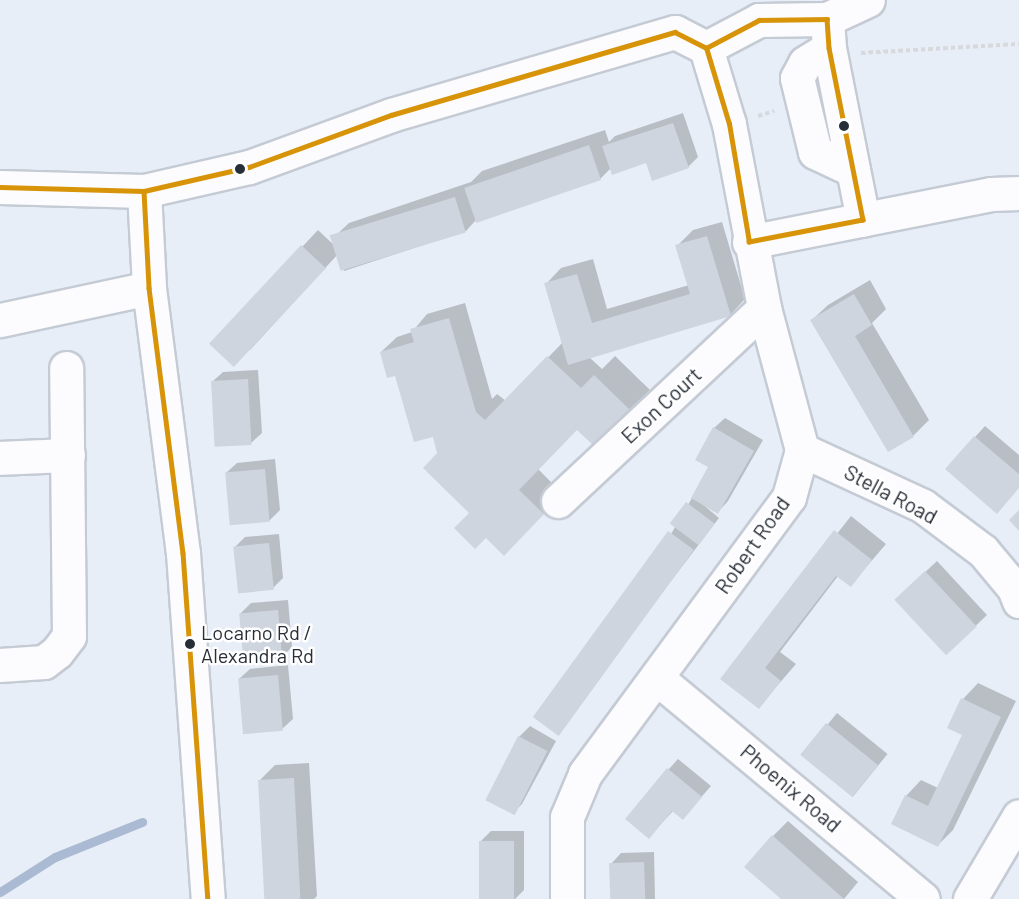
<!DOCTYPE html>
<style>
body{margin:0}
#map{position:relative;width:1019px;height:899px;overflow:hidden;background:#e8eef7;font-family:Barlow,sans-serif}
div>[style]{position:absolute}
.shadow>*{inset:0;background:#0003;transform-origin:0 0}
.stream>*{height:9px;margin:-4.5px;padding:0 4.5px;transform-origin:4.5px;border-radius:4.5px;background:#aabad3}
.building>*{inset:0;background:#cfd5df;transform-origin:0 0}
.path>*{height:4px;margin-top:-2px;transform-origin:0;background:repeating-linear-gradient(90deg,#d7d9dc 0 4.5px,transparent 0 7.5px)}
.roads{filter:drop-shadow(2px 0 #c5cbd4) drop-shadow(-2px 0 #c5cbd4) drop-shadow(0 2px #c5cbd4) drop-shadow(0 -2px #c5cbd4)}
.minor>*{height:33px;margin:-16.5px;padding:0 16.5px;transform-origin:16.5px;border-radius:16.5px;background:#fcfcfe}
.bus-1>*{height:4.5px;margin:-2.25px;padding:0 2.25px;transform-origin:2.25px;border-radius:2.25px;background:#d89408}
.dots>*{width:16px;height:16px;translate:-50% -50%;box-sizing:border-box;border:3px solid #fff;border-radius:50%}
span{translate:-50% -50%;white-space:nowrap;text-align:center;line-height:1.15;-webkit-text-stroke:5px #fff;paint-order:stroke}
.bus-label{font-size:20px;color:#272e38}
.left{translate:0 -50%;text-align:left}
.street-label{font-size:21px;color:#272e38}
</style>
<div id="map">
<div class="shadow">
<i style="clip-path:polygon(683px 113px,698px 157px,688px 167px,647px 161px,611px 168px,600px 179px,476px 220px,466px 231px,344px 271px,338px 254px,250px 350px,211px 344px,318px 230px,336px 247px,333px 238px,349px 223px,471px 182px,482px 171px,605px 130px,609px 142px,615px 136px)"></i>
<i style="clip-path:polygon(722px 222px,745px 299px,730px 315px,589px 357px,602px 369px,615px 356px,650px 390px,616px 426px,577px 428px,538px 469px,563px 494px,524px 534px,471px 513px,449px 443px,434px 435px,381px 352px,397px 337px,412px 332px,427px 314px,465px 303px,492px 399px,497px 394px,506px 401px,563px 342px,546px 284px,561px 268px,593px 259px,607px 309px,689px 285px,677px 246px,693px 230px)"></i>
<i style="clip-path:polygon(870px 280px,886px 309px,872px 323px,929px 420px,913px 436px,888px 450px,812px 320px,828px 305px)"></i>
<i style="clip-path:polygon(258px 370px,262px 433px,251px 443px,212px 382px,223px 372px)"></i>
<i style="clip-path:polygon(725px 418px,763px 440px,728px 501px,718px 512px,700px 502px,719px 518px,556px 732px,710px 467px,714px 428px)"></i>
<i style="clip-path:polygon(985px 426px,1019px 455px,1019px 488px,975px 437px)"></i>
<i style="clip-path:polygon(275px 459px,280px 510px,269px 521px,226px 473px,237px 463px)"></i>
<i style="clip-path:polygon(851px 516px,886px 544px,851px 585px,838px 576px,780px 652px,796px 664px,759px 707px,722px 679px)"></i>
<i style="clip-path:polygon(279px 534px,283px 578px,273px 588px,235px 547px,245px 537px)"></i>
<i style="clip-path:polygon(937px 561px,987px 615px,946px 654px,906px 590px)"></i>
<i style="clip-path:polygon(288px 600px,292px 647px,281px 658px,240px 614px,251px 603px)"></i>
<i style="clip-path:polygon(288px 665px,293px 719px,282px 729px,239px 679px,250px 669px)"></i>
<i style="clip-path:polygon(978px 683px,1016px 701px,953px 830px,938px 845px,906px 796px,921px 780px,938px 788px,964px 735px,949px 727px,963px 699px)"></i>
<i style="left:837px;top:713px;width:65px;height:55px;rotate:39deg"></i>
<i style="clip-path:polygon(530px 726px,556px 741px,522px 804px,512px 814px,519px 737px)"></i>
<i style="clip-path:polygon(678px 759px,711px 786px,683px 818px,674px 810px,649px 837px,668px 770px)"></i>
<i style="clip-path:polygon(309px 763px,317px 896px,314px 899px,267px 899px,259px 781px,275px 765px)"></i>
<i style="clip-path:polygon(788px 821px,858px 882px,844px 899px,783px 899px,773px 836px)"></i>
<i style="clip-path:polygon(491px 831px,524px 831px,524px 890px,515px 899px,480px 899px,480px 842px)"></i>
<i style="clip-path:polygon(654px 852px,655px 899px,612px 899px,611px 864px,621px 853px)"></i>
</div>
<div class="stream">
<i style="left:0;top:892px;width:65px;rotate:-32.5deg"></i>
<i style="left:55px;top:857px;width:94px;rotate:-21.9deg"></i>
</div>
<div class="building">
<i style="clip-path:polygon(673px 123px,689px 168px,652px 181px,646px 163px,612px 175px,602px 146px)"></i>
<i style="left:589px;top:145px;width:37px;height:132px;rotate:71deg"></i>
<i style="left:455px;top:197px;width:37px;height:131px;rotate:73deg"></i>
<i style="clip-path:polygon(707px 236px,731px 316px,568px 365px,544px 283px,577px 274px,592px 323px,690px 294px,675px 245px)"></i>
<i style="left:301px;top:245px;width:34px;height:135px;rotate:43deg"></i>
<i style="clip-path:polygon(854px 294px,872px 325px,855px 336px,914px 437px,888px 452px,810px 320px)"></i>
<i style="clip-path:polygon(449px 318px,476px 412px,485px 420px,547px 356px,581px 388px,594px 375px,631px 411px,596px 448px,577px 430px,519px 490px,544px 514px,504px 556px,486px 538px,475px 549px,454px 528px,469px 513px,423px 468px,437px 453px,433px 437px,414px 442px,395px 376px,387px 378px,380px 352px,414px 342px,410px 329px)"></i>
<i style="left:248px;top:379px;width:66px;height:37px;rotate:87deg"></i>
<i style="clip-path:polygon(713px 427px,754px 451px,718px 514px,691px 498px,708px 467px,695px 460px)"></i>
<i style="clip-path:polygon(974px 436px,1019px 474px,1019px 488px,997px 514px,945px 469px)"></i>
<i style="left:265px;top:469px;width:53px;height:40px;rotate:85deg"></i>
<i style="left:686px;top:502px;width:36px;height:27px;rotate:37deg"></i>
<i style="clip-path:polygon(1019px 510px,1019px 531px,1009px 520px)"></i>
<i style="clip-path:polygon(834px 530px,872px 560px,851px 587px,836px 576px,765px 668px,781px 681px,759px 709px,720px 679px)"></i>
<i style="left:668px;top:531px;width:32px;height:230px;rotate:36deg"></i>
<i style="left:269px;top:543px;width:47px;height:36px;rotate:84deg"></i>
<i style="left:925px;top:571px;width:76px;height:42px;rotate:47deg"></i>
<i style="left:278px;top:610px;width:49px;height:39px;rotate:85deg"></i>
<i style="left:278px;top:675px;width:56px;height:40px;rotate:85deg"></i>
<i style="clip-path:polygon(961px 698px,1001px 717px,938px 847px,891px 824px,905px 795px,928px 806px,962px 735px,947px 728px)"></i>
<i style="left:826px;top:723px;width:67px;height:41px;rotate:39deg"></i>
<i style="left:518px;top:736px;width:33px;height:72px;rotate:27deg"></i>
<i style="clip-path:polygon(667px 768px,702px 797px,683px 820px,672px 811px,649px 839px,625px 819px)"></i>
<i style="left:294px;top:778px;width:121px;height:36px;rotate:87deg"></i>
<i style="clip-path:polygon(772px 835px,844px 899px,781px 899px,744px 867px)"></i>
<i style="left:479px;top:841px;width:35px;height:58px"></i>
<i style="left:644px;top:862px;width:37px;height:35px;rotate:88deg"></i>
</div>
<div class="path">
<i style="left:861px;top:53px;width:158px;rotate:-3.3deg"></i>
<i style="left:758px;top:116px;width:17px;rotate:-17deg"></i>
</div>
<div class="roads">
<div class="minor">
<i style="left:827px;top:19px;width:29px;rotate:86deg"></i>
<i style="left:829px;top:48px;width:175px;rotate:78.8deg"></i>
<i style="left:706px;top:48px;width:60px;rotate:-27.8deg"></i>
<i style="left:759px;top:20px;width:68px;rotate:-0.8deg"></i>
<i style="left:827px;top:19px;width:45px;rotate:-24.9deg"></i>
<i style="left:829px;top:48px;width:28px;rotate:148deg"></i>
<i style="left:805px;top:63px;width:17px;rotate:118deg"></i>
<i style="left:797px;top:78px;width:76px;rotate:76.3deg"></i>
<i style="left:815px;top:152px;width:42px;rotate:25.3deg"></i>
<i style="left:0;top:187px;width:144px;rotate:1.6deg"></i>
<i style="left:144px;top:191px;width:108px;rotate:-12.9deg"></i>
<i style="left:249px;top:167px;width:151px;rotate:-20.1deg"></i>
<i style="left:391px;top:115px;width:296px;rotate:-16.3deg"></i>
<i style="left:675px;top:32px;width:35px;rotate:27deg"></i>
<i style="left:706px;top:48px;width:79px;rotate:73.2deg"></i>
<i style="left:729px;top:124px;width:187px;rotate:79.2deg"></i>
<i style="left:764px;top:308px;width:147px;rotate:75deg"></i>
<i style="left:802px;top:450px;width:49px;rotate:105.5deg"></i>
<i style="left:789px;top:497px;width:344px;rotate:126.4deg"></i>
<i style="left:585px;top:774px;width:47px;rotate:112.7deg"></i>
<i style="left:567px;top:817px;width:82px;rotate:90deg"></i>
<i style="left:144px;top:191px;width:97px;rotate:87deg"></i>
<i style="left:149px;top:288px;width:267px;rotate:82.7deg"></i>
<i style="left:183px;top:553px;width:347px;rotate:85.9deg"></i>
<i style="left:749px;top:242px;width:247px;rotate:-11.2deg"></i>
<i style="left:991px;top:194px;width:28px;rotate:-2deg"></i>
<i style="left:0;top:320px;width:152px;rotate:-12.1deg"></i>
<i style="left:802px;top:450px;width:133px;rotate:24.8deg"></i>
<i style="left:923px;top:506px;width:75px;rotate:36.9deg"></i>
<i style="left:983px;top:551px;width:48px;rotate:50deg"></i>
<i style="left:1014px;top:588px;width:14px;rotate:69deg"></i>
<i style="left:0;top:458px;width:68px;rotate:-2.5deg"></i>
<i style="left:558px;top:501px;width:282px;rotate:-43.1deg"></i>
<i style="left:0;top:665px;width:44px;rotate:-3.9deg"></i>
<i style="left:44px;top:662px;width:16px;rotate:-38deg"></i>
<i style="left:57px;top:652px;width:20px;rotate:-53deg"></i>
<i style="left:69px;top:636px;width:268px;rotate:-90.6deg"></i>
<i style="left:658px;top:679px;width:344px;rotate:39.7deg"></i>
<i style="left:970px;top:899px;width:96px;rotate:-59.4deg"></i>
</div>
</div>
<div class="bus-1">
<i style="left:827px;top:19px;width:29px;rotate:86deg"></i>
<i style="left:829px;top:48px;width:175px;rotate:78.8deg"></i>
<i style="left:863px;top:220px;width:116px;rotate:169.1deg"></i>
<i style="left:749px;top:242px;width:120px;rotate:-99.6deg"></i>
<i style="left:729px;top:124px;width:79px;rotate:-106.8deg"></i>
<i style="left:706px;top:48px;width:60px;rotate:-27.8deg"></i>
<i style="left:759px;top:20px;width:68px;rotate:-0.8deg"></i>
<i style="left:0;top:187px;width:144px;rotate:1.6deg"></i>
<i style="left:144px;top:191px;width:108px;rotate:-12.9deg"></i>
<i style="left:249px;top:167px;width:151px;rotate:-20.1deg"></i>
<i style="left:391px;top:115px;width:296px;rotate:-16.3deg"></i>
<i style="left:675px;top:32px;width:35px;rotate:27deg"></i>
<i style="left:144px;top:191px;width:97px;rotate:87deg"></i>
<i style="left:149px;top:288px;width:267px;rotate:82.7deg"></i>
<i style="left:183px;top:553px;width:347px;rotate:85.9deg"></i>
</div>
<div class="dots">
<i style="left:844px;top:126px;background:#272e38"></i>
<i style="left:240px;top:169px;background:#272e38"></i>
<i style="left:190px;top:644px;background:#272e38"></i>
</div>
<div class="bus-label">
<span class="left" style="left:201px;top:644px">Locarno Rd /<br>Alexandra Rd</span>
</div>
<div class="street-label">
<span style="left:661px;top:405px;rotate:-43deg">Exon Court</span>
<span style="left:891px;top:494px;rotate:28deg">Stella Road</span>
<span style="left:752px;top:545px;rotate:-55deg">Robert Road</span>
<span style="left:791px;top:788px;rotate:40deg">Phoenix Road</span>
</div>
</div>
